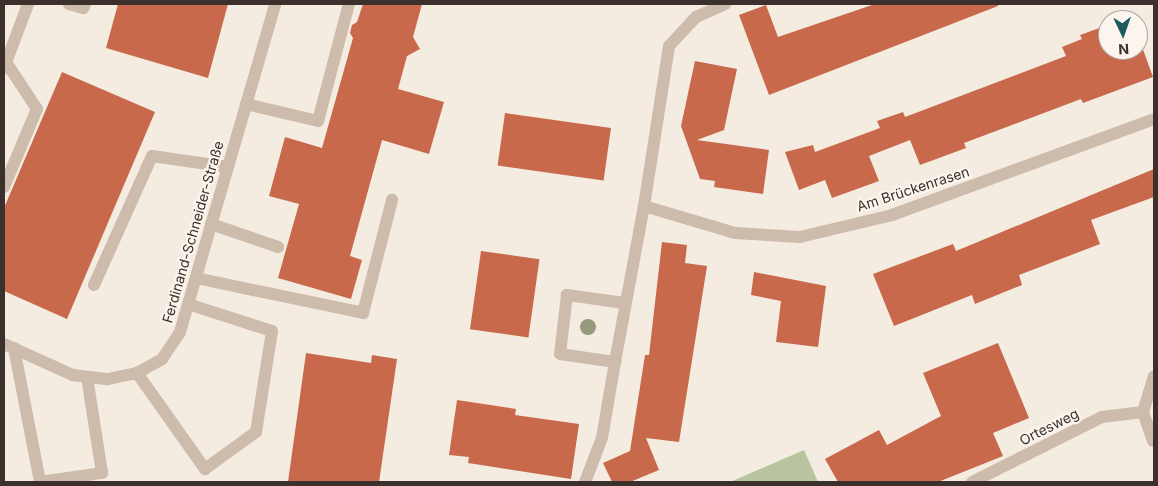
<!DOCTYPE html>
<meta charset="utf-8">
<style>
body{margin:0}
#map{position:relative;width:1158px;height:486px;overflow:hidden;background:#f4ebe1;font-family:Inter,sans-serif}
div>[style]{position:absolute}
.green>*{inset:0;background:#b8c4a0}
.building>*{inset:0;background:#c8694b;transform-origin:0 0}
.minor>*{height:12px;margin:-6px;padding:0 6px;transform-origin:6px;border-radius:6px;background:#cdbbac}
.trees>*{width:16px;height:16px;margin:-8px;border-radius:50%;background:#969b7f}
span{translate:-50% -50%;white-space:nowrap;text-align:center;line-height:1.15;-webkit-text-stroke:4.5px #fbf5ee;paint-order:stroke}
.street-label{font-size:14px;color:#3b302b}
.frame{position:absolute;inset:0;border:5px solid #3b302b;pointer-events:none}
.north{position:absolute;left:1098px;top:10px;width:50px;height:50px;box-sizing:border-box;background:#fbf5ee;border:1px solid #aea6a0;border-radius:50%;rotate:177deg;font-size:14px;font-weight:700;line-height:20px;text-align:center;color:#3b302b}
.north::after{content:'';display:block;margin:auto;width:18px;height:22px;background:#1f5a5e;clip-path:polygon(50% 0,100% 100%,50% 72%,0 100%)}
</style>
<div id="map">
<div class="green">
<i style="clip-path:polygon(804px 450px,818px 482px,730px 482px)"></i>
</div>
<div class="building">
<i style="clip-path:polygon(118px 4px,228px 4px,208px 78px,106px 48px)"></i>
<i style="clip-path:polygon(363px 4px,422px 4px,413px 37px,420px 49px,407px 56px,398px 89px,444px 102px,429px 154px,382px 140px,350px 256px,362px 260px,351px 299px,278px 278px,299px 204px,269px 196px,285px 137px,322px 148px,353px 38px,350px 33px,352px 25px,357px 22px)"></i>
<i style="clip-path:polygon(875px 4px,998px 4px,998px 6px,769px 95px,739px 15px,766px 5px,778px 37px)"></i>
<i style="clip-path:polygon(1108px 25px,1108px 50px,1138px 50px,1138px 36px,1153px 77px,1083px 103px,1081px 99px,964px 143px,966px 148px,920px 165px,910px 140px,869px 156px,879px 181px,832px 198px,825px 180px,799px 190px,785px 152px,813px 145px,815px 152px,880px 128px,877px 121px,903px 112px,905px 117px,1066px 56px,1062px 47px,1082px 39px,1080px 35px)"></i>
<i style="clip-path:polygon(695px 61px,737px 69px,724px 130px,697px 140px,769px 150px,763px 194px,714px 187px,715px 181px,700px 179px,681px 126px)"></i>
<i style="clip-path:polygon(62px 72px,155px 112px,67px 319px,4px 291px,4px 208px)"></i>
<i style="left:505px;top:113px;width:107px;height:53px;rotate:8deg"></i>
<i style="clip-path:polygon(1154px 169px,1154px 197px,1091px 220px,1100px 244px,1019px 275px,1022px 285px,975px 304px,972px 295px,894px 326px,873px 274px,953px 244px,956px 251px)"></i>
<i style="clip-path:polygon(662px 242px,687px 245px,685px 263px,707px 266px,679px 442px,646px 438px,659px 470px,630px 482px,612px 482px,603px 463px,630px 451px,645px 355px,649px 355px)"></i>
<i style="left:481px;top:251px;width:59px;height:79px;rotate:8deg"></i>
<i style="clip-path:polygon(754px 272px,826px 286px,818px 347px,776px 342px,781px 301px,751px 295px)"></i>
<i style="clip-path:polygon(998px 343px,1029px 418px,993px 433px,1003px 456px,938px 482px,838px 482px,825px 459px,879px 430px,887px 445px,941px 416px,923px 373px)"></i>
<i style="clip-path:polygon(306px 353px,371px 363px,372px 355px,397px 359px,379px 482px,288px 482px)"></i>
<i style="clip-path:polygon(457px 400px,516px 409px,515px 415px,579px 424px,571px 479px,468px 463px,469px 457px,449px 455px)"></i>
</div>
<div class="minor">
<i style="left:69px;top:4px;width:15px;rotate:16deg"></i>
<i style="left:83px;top:8px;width:4px;rotate:-63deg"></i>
<i style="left:4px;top:68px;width:68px;rotate:-69.4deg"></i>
<i style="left:246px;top:104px;width:74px;rotate:13.3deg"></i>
<i style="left:318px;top:121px;width:121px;rotate:-75.2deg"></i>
<i style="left:4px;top:187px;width:85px;rotate:-67.1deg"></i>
<i style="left:37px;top:109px;width:56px;rotate:-123.4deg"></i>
<i style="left:644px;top:206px;width:95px;rotate:16.5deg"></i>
<i style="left:735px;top:233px;width:65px;rotate:3.5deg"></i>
<i style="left:800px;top:237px;width:95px;rotate:-13.4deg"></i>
<i style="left:892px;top:215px;width:279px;rotate:-20.1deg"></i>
<i style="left:211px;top:224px;width:71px;rotate:18.9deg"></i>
<i style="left:196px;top:278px;width:171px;rotate:11.8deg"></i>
<i style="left:363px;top:313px;width:117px;rotate:-75.6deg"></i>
<i style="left:94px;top:285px;width:141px;rotate:-65.8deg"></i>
<i style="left:152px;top:156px;width:77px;rotate:8.2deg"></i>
<i style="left:624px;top:303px;width:58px;rotate:-172deg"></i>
<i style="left:567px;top:295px;width:59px;rotate:96.8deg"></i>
<i style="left:560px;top:354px;width:56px;rotate:8.3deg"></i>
<i style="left:615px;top:362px;width:159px;rotate:-79.5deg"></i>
<i style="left:644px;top:206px;width:162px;rotate:-81.1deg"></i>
<i style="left:669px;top:46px;width:40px;rotate:-47deg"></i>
<i style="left:696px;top:17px;width:32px;rotate:-24deg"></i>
<i style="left:4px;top:344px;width:76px;rotate:24.2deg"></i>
<i style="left:73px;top:375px;width:35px;rotate:7deg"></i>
<i style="left:108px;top:379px;width:30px;rotate:-12deg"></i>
<i style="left:137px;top:373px;width:29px;rotate:-29deg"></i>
<i style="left:162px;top:359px;width:32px;rotate:-56deg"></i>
<i style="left:180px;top:332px;width:341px;rotate:-73.8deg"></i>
<i style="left:14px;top:348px;width:136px;rotate:79deg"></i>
<i style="left:40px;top:482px;width:63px;rotate:-8.3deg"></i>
<i style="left:102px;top:473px;width:97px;rotate:-98.9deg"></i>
<i style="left:137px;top:373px;width:118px;rotate:54.7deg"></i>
<i style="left:205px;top:469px;width:63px;rotate:-36deg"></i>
<i style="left:256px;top:432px;width:102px;rotate:-81deg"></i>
<i style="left:272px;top:331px;width:88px;rotate:-162.2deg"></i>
<i style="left:1153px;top:441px;width:31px;rotate:-109deg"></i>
<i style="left:1143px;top:412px;width:37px;rotate:-73deg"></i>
<i style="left:585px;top:482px;width:47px;rotate:-68.9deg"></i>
<i style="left:602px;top:438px;width:77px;rotate:-80.3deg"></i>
<i style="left:972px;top:482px;width:145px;rotate:-26.6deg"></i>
<i style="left:1102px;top:417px;width:41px;rotate:-7deg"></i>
</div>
<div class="trees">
<i style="left:588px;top:327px"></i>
</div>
<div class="street-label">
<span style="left:913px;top:189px;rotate:-18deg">Am Brückenrasen</span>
<span style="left:193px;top:232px;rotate:-74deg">Ferdinand-Schneider-Straße</span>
<span style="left:1049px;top:427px;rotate:-27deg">Ortesweg</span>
</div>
<div class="frame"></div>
<div class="north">N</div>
</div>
